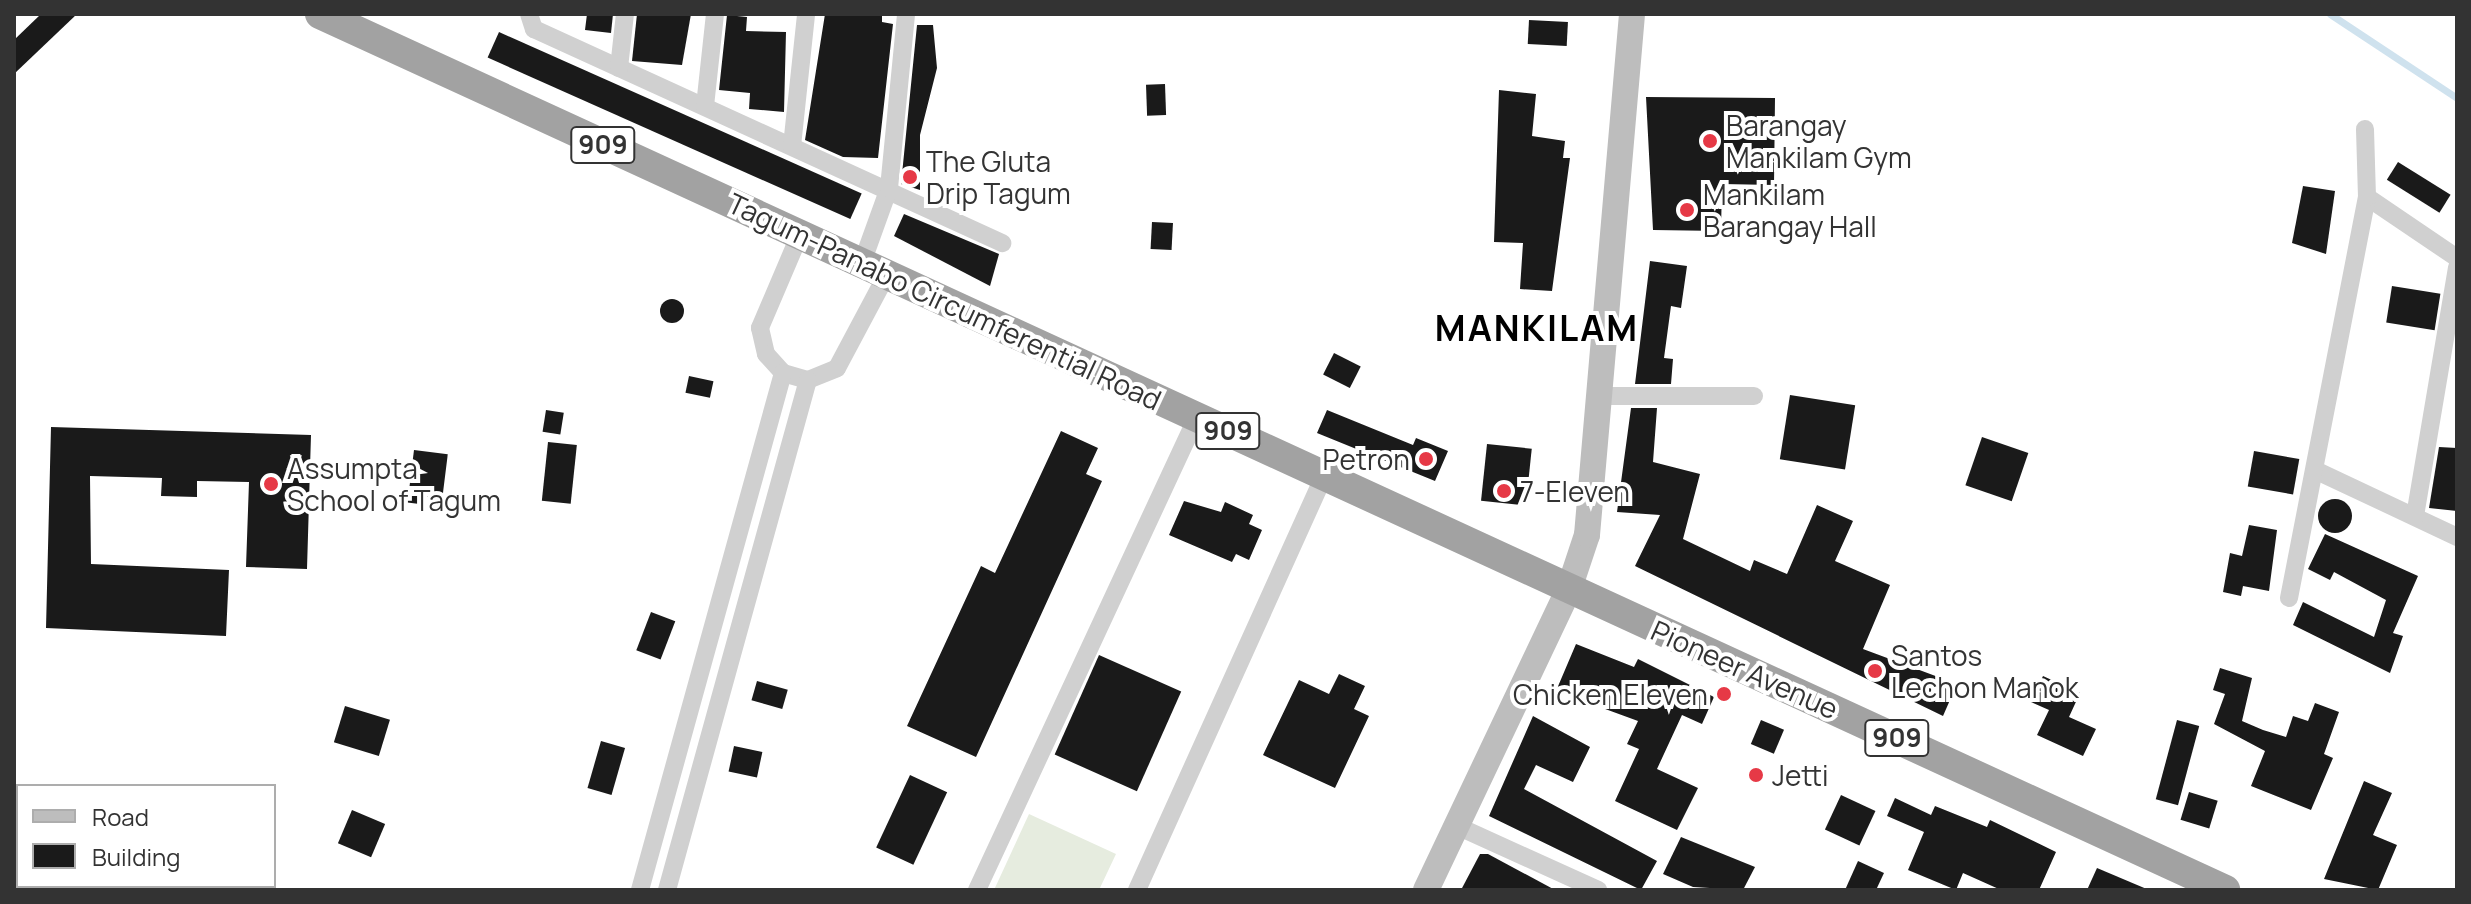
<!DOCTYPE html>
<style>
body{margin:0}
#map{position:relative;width:2471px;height:904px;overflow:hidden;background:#fff;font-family:Manrope,sans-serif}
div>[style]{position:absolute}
.green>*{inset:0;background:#e6ecdf}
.stream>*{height:7px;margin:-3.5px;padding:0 3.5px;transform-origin:3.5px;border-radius:3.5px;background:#cfe2ee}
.building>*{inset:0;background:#1a1a1a;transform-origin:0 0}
.round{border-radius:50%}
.minor>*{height:18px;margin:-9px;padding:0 9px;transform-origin:9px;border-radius:9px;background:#d0d0d0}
.secondary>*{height:26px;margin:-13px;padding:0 13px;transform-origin:13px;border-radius:13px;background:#bdbdbd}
.trunk>*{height:30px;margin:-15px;padding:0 15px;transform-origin:15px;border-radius:15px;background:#a2a2a2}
.dots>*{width:22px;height:22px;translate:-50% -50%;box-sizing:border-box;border:4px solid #fff;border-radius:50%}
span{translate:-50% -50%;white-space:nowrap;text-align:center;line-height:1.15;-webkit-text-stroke:8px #fff;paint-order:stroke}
.shield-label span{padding:2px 6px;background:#fff;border:2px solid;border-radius:6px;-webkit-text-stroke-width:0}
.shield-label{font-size:26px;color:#333;font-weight:700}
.poi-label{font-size:28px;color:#333}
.left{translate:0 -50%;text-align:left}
.right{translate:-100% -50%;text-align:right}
.street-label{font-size:28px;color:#333}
.district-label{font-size:36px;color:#000;font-weight:700;letter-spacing:2px}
.frame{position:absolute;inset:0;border:16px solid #333;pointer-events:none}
.legend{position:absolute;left:16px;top:784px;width:260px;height:104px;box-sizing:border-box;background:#fff;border:2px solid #adadad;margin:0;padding:10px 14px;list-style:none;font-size:24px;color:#333}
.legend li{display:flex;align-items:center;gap:16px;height:40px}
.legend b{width:40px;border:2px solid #adadad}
</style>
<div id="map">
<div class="green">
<i style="clip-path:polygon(1029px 814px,1116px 854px,1099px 890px,994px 890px)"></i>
</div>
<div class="stream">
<i style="left:2330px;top:14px;width:152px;rotate:33.5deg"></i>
</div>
<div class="building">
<i style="clip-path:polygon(41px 14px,77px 14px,14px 74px,14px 40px)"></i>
<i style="clip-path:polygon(587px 14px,613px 14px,611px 33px,585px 30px)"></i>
<i style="clip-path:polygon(637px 14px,691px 14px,682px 65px,632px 61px)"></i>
<i style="clip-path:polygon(825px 14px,882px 14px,882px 22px,893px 24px,878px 158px,843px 157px,805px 140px)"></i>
<i style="clip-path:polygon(727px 15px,747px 17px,746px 31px,786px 32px,784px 112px,749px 109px,750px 93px,719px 90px)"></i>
<i style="left:1529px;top:20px;width:39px;height:24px;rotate:3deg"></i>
<i style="clip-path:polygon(917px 25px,933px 25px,937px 68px,920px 135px,920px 190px,901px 184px)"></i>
<i style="left:499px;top:32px;width:397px;height:28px;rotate:24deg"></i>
<i style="left:1165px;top:84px;width:31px;height:19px;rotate:88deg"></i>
<i style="clip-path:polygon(1499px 90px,1536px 94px,1532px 136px,1565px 141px,1563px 158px,1570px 158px,1552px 291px,1520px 289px,1523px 243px,1494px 242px)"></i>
<i style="clip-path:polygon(1646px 97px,1775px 98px,1774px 185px,1722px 184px,1721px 231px,1653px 230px)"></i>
<i style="left:2398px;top:162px;width:62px;height:21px;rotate:32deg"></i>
<i style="clip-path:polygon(2303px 186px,2335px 191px,2326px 254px,2292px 243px)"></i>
<i style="clip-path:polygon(904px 214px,999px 254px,990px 286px,894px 236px)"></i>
<i style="left:1152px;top:222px;width:21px;height:27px;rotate:3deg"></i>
<i style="clip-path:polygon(1650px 261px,1687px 266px,1681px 308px,1671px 306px,1664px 358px,1673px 359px,1671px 384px,1635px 384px)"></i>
<i style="left:2392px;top:286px;width:49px;height:37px;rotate:9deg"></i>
<i class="round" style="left:660px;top:299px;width:24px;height:24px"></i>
<i style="left:1334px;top:353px;width:30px;height:24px;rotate:27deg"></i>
<i style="left:689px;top:376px;width:25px;height:17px;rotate:12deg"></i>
<i style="left:1790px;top:395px;width:66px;height:65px;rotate:9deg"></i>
<i style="clip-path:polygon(1631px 408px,1657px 408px,1653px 462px,1700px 474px,1683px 539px,1750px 571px,1754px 560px,1787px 574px,1817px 505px,1853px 521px,1835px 561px,1890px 585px,1863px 649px,1957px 684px,1943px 716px,1635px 566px,1660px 515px,1617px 512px)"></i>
<i style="left:546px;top:410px;width:18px;height:22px;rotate:9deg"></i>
<i style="clip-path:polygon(1327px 410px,1413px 445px,1416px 438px,1448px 451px,1435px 481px,1317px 433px)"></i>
<i style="clip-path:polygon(51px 427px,311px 435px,307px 569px,246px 567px,249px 482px,197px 481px,197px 497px,161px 496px,162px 478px,90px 476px,91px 564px,229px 570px,226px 636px,46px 628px)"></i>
<i style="clip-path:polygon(1061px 431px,1098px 448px,1086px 474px,1102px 481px,976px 757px,907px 726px,981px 566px,995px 573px)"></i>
<i style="left:1982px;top:437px;width:49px;height:51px;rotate:19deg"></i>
<i style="left:548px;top:442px;width:29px;height:59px;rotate:6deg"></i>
<i style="left:1487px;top:444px;width:45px;height:57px;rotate:6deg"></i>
<i style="clip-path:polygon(2439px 447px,2457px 448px,2457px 511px,2429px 508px)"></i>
<i style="left:414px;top:450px;width:34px;height:53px;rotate:7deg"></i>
<i style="left:2254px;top:451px;width:46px;height:36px;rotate:10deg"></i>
<i class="round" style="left:2318px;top:499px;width:34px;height:34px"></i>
<i style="clip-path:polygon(1184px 501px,1221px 512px,1225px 502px,1253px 515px,1249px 524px,1262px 530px,1249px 560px,1236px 554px,1232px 562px,1169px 535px)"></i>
<i style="clip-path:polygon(2249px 525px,2277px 530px,2269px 591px,2243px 586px,2241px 596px,2223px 592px,2230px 553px,2242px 556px)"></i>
<i style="clip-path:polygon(2325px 534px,2418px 576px,2393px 633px,2403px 636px,2390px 673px,2293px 625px,2303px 602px,2374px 637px,2386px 600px,2334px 572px,2330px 580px,2308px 569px)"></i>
<i style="left:651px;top:612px;width:26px;height:41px;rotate:21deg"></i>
<i style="clip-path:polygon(1576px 644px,1634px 667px,1638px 659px,1714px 697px,1702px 724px,1682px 715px,1657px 769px,1698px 788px,1677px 830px,1615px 801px,1639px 749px,1627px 744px,1638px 721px,1556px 691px)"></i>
<i style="left:1099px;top:655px;width:90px;height:109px;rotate:24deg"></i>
<i style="clip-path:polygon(2220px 668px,2252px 678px,2242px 721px,2263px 730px,2286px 737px,2293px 716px,2308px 721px,2315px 703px,2339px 712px,2324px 754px,2333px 758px,2311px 810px,2251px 786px,2265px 751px,2214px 724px,2225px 694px,2213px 690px)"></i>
<i style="clip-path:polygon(1339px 674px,1365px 686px,1354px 709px,1369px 716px,1335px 788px,1263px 755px,1299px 680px,1329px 694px)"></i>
<i style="clip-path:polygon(2043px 676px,2080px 693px,2069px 717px,2096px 729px,2083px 756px,2037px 735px,2049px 710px,2031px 702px)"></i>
<i style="left:757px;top:681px;width:32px;height:20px;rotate:16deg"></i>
<i style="left:345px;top:706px;width:47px;height:38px;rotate:17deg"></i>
<i style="clip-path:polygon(1533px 716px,1590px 747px,1573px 782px,1536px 765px,1524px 789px,1657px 861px,1641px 890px,1489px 816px)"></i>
<i style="left:1761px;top:720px;width:25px;height:26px;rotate:23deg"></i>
<i style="left:2177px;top:720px;width:23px;height:82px;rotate:15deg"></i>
<i style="left:601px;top:741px;width:25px;height:49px;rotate:16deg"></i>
<i style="left:734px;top:746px;width:29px;height:26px;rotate:12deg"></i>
<i style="left:910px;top:775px;width:41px;height:80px;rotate:25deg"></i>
<i style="clip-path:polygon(2364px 781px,2392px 793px,2373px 835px,2397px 845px,2378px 890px,2324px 879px)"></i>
<i style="left:2189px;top:792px;width:30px;height:29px;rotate:17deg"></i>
<i style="left:1841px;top:795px;width:38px;height:38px;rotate:25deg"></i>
<i style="clip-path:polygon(1895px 798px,1931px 815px,1935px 806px,1987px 827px,1990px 820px,2056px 852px,2039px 890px,2001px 890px,1963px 873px,1956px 890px,1908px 870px,1924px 832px,1887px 816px)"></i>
<i style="left:352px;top:810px;width:36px;height:36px;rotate:23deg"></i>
<i style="clip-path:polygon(1681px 837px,1755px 867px,1743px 890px,1693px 887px,1663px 874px)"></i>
<i style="clip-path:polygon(1480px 854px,1488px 854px,1555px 890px,1461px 890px)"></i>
<i style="clip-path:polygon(1858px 861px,1884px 873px,1876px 890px,1845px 890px)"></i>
<i style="clip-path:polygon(2097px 868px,2149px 890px,2087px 890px)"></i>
</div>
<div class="minor">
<i style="left:529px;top:14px;width:16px;rotate:72deg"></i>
<i style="left:534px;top:29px;width:515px;rotate:24.57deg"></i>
<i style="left:619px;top:68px;width:54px;rotate:-83.7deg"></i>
<i style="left:705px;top:106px;width:93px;rotate:-83.8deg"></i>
<i style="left:792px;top:146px;width:133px;rotate:-83.9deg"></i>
<i style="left:2367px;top:197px;width:109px;rotate:34.1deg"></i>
<i style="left:800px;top:234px;width:102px;rotate:113.1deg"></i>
<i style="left:760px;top:328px;width:27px;rotate:77deg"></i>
<i style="left:766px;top:354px;width:25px;rotate:48deg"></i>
<i style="left:783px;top:373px;width:26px;rotate:16deg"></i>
<i style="left:808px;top:380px;width:31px;rotate:-22deg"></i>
<i style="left:837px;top:368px;width:106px;rotate:-62deg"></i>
<i style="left:862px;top:263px;width:80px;rotate:-70.2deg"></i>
<i style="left:889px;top:188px;width:175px;rotate:-84.4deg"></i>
<i style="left:1603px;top:396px;width:151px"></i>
<i style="left:2317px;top:471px;width:155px;rotate:25.2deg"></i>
<i style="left:2415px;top:516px;width:252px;rotate:-80.4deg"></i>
<i style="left:2289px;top:598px;width:409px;rotate:-79deg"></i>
<i style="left:2367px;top:197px;width:68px;rotate:-91.7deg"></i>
<i style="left:1457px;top:826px;width:155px;rotate:24.4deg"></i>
<i style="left:640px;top:890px;width:536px;rotate:-74.54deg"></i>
<i style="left:667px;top:890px;width:529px;rotate:-74.55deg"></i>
<i style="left:977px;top:890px;width:522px;rotate:-65.06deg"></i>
<i style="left:1137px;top:890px;width:457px;rotate:-65.7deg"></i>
</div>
<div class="secondary">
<i style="left:1426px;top:890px;width:333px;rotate:-64.6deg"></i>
<i style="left:1569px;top:589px;width:57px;rotate:-71.6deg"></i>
<i style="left:1587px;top:535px;width:523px;rotate:-85.06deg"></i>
</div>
<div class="trunk">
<i style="left:320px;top:14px;width:2097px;rotate:24.69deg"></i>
</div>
<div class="dots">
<i style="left:1710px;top:141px;background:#e63946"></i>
<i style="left:910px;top:177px;background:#e63946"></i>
<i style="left:1687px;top:210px;background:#e63946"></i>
<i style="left:1426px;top:459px;background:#e63946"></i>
<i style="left:271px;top:484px;background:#e63946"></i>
<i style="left:1504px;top:491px;background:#e63946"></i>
<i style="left:1875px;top:671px;background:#e63946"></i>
<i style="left:1724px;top:694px;background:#e63946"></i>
<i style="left:1756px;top:775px;background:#e63946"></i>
</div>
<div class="shield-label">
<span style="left:603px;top:145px">909</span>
<span style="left:1228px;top:431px">909</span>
<span style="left:1897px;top:738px">909</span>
</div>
<div class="poi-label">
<span class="left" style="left:1726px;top:141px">Barangay<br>Mankilam Gym</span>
<span class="left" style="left:926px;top:177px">The Gluta<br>Drip Tagum</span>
<span class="left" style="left:1703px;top:210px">Mankilam<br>Barangay Hall</span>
<span class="right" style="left:1410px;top:459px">Petron</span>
<span class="left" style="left:287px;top:484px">Assumpta<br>School of Tagum</span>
<span class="left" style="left:1520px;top:491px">7-Eleven</span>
<span class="left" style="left:1891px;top:671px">Santos<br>Lechon Manok</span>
<span class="right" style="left:1708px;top:694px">Chicken Eleven</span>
<span class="left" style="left:1772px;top:775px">Jetti</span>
</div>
<div class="street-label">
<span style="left:945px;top:301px;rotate:25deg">Tagum-Panabo Circumferential Road</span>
<span style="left:1745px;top:669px;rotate:24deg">Pioneer Avenue</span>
</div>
<div class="district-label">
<span style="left:1537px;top:328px">MANKILAM</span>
</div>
<div class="frame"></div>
<ul class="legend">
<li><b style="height:10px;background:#bdbdbd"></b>Road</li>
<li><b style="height:22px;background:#1a1a1a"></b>Building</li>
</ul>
</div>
